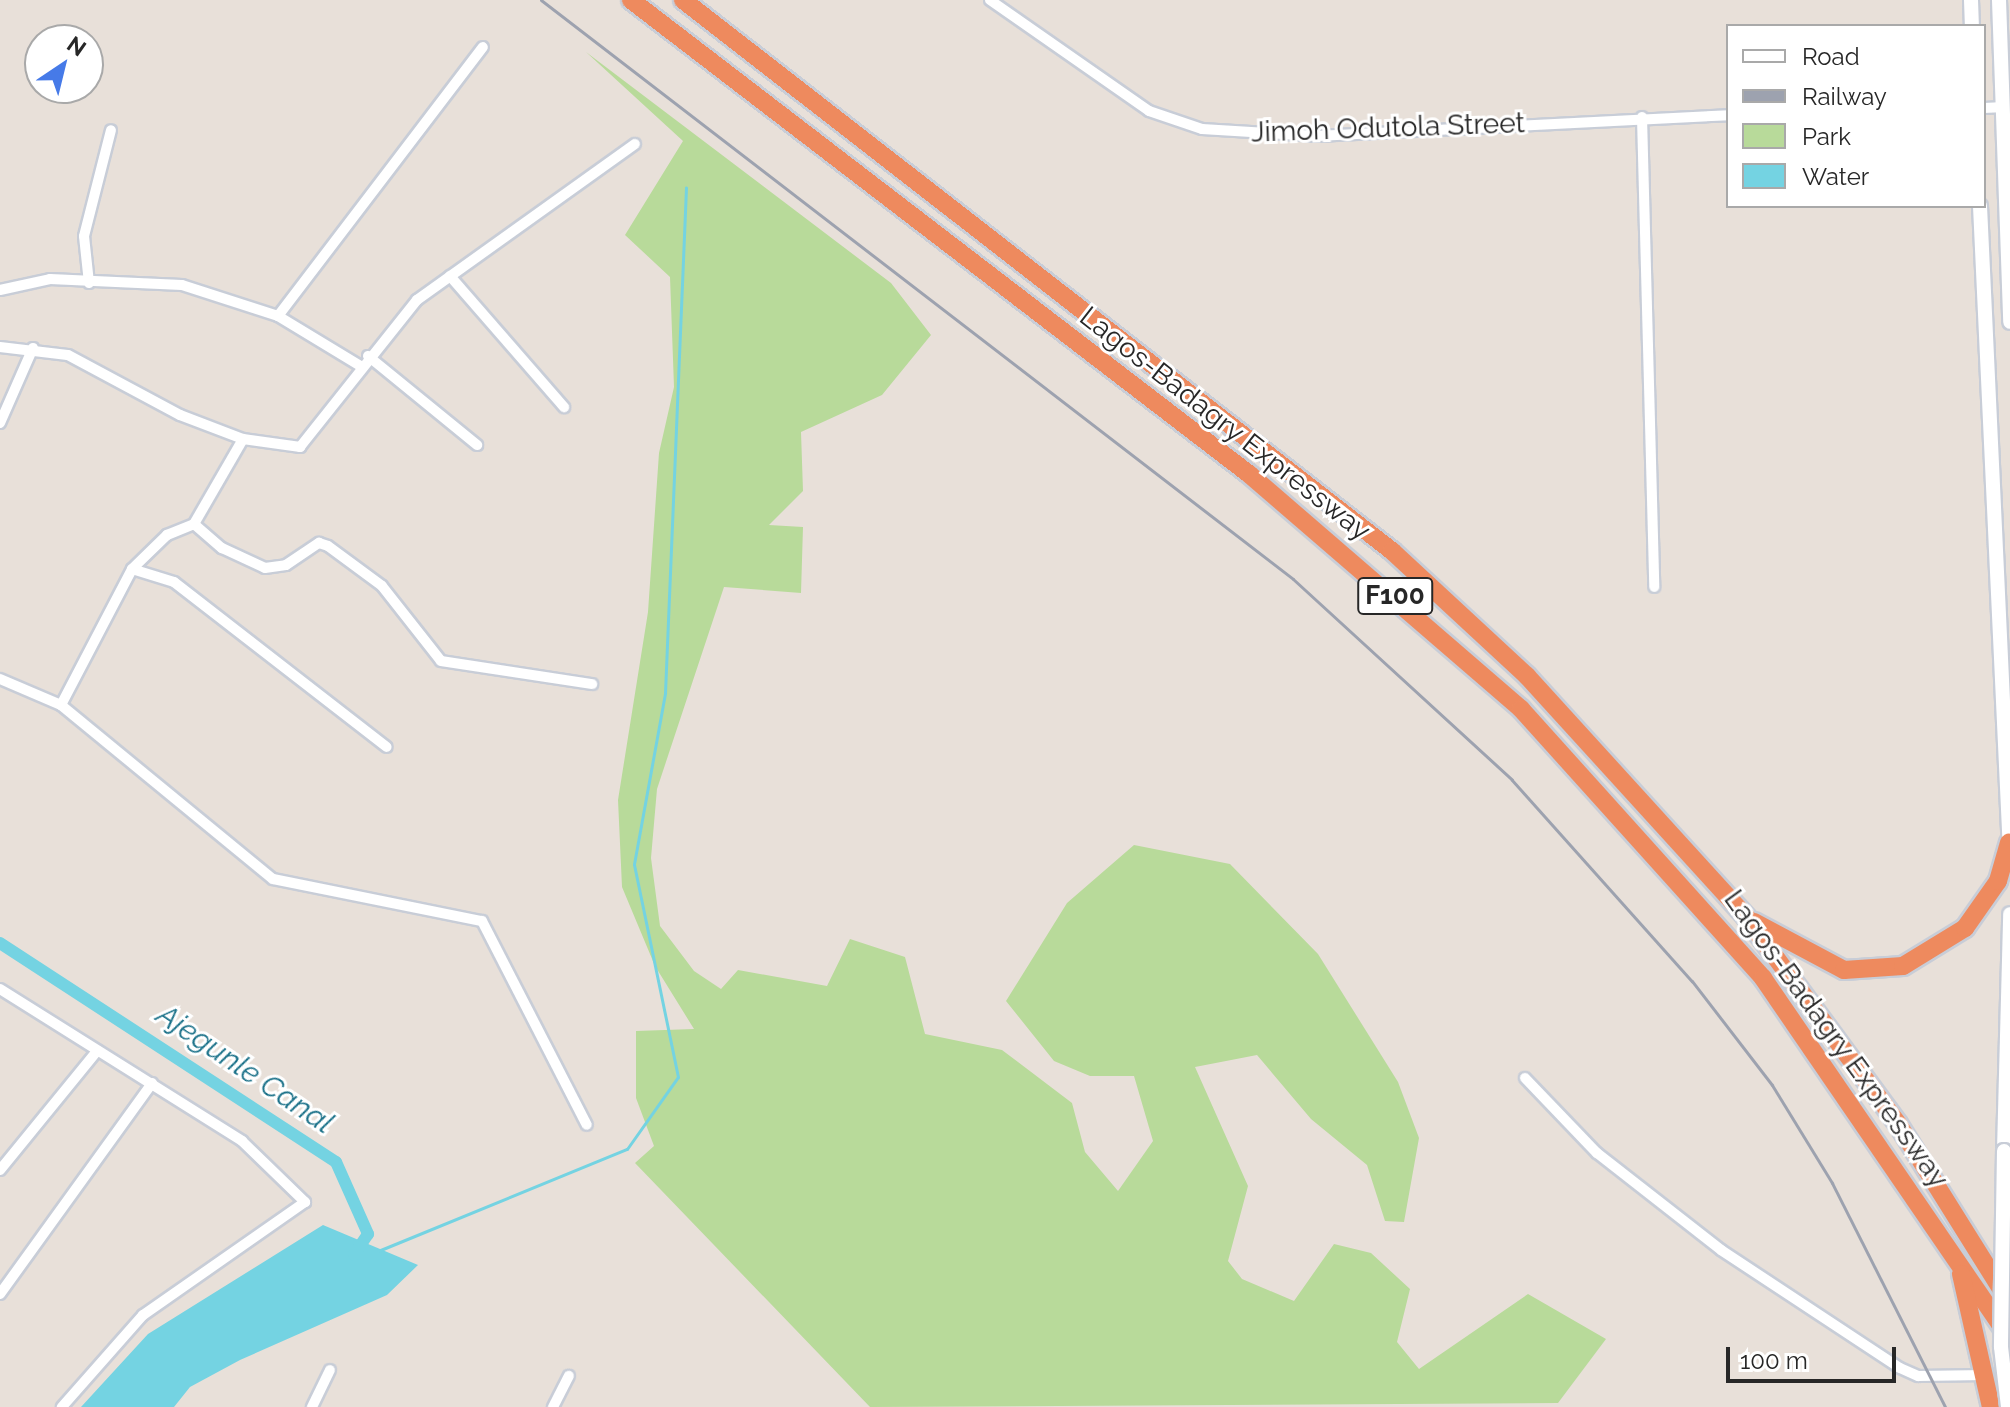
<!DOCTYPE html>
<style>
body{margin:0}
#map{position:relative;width:2010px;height:1407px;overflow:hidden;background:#e8e0d9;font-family:Raleway,sans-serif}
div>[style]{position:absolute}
.green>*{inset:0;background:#b8da9a}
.water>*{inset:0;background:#74d3e2}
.stream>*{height:3px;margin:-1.5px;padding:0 1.5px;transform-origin:1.5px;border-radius:1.5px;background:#74d3e2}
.canal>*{height:12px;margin:-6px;padding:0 6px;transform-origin:6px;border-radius:6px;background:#74d3e2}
.roads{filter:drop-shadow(2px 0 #c8cdd7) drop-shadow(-2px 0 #c8cdd7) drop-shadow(0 2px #c8cdd7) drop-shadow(0 -2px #c8cdd7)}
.street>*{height:10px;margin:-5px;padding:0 5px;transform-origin:5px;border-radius:5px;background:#fff}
.secondary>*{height:14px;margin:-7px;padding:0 7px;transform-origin:7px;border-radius:7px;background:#fff}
.highway>*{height:18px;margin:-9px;padding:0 9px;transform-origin:9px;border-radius:9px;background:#ee8a5e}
.rail>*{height:3px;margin:-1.5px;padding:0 1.5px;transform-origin:1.5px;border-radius:1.5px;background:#9da2af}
.bridges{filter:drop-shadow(2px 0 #c8cdd7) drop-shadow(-2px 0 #c8cdd7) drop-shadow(0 2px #c8cdd7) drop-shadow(0 -2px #c8cdd7)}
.secondary-bridge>*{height:14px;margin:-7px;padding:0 7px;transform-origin:7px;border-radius:7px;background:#fff}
span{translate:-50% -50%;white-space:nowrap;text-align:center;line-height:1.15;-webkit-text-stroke:6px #fff;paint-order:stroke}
.shield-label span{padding:2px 6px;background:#fff;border:2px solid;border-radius:6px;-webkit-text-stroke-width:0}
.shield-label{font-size:26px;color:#272727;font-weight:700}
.street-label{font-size:28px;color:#272727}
.water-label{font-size:30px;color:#197088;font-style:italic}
.legend{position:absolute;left:1726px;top:24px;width:260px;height:184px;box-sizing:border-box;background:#fff;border:2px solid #a9a9a9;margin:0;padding:10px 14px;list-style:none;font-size:24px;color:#272727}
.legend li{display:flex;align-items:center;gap:16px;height:40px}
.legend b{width:40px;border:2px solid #a9a9a9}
.north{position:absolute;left:24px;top:24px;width:80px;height:80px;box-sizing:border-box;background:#fff;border:2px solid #a9a9a9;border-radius:50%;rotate:35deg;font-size:22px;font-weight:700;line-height:32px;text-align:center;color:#272727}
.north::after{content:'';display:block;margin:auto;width:28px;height:36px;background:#467ae8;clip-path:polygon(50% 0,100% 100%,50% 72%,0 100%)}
.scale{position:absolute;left:1726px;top:1347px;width:170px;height:36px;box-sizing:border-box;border:4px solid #272727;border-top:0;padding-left:10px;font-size:24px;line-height:28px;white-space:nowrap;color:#272727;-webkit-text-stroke:6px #fff;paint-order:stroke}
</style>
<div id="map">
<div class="green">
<i style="clip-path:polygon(586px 52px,891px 283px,931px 335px,882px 395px,801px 432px,803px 491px,769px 525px,803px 527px,801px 593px,724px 587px,657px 789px,651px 858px,660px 926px,694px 971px,721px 989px,738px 970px,827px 986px,850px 939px,905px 957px,925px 1034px,1002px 1050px,1072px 1103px,1085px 1152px,1118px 1191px,1153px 1141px,1134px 1076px,1090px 1076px,1054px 1061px,1006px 1001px,1067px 903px,1134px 845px,1230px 864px,1318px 954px,1398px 1082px,1419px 1138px,1404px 1222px,1385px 1221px,1367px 1165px,1311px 1119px,1257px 1055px,1195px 1067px,1248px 1186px,1228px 1261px,1242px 1279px,1294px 1301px,1334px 1244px,1371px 1253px,1410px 1289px,1397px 1342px,1419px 1369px,1528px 1294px,1606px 1339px,1558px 1403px,870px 1407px,635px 1163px,654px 1146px,636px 1098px,636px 1031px,694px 1029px,655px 966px,622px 887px,618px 800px,648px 612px,659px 453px,674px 387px,670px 277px,625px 235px,683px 141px)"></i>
</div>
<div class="water">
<i style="clip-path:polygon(323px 1225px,418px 1265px,387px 1295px,240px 1360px,190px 1387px,174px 1407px,81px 1407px,148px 1334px)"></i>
</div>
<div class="stream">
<i style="left:378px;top:1251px;width:269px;rotate:-22.3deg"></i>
<i style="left:627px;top:1149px;width:88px;rotate:-54.7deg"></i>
<i style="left:678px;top:1077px;width:217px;rotate:-101.7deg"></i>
<i style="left:634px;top:864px;width:174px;rotate:-79.7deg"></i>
<i style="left:665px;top:693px;width:506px;rotate:-87.62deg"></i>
</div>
<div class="canal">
<i style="left:0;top:943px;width:401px;rotate:33.1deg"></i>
<i style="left:336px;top:1162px;width:79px;rotate:66deg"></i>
<i style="left:368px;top:1234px;width:25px;rotate:124deg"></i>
</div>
<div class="roads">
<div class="street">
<i style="left:990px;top:0;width:194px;rotate:34.9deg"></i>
<i style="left:1149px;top:111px;width:56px;rotate:18.8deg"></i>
<i style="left:1202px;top:129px;width:115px;rotate:3.5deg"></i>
<i style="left:1317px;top:136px;width:412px;rotate:-2.9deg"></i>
<i style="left:1984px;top:108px;width:20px;rotate:-3deg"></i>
<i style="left:1642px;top:117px;width:470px;rotate:88.5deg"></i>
<i style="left:450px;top:276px;width:174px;rotate:49deg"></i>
<i style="left:89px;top:283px;width:47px;rotate:-96.1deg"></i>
<i style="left:84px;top:236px;width:109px;rotate:-75.7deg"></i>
<i style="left:0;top:290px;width:51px;rotate:-12.4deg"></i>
<i style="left:50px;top:279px;width:132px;rotate:2.6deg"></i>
<i style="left:182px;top:285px;width:101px;rotate:17.9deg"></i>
<i style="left:278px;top:316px;width:95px;rotate:31.2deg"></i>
<i style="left:278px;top:316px;width:338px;rotate:-52.7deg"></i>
<i style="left:0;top:347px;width:68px;rotate:6.7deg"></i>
<i style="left:68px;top:355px;width:127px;rotate:28.2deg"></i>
<i style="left:180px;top:415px;width:67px;rotate:20.9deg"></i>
<i style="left:243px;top:439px;width:58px;rotate:8deg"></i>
<i style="left:300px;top:447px;width:188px;rotate:-51.5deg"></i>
<i style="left:417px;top:300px;width:268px;rotate:-35.6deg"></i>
<i style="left:368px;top:356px;width:141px;rotate:39.2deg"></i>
<i style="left:0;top:423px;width:82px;rotate:-66.3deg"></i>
<i style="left:194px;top:524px;width:37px;rotate:41deg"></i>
<i style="left:222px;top:548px;width:47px;rotate:24.9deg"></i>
<i style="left:265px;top:568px;width:21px;rotate:-8deg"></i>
<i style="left:286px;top:565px;width:40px;rotate:-34deg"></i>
<i style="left:319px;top:543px;width:9px;rotate:18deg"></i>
<i style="left:328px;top:546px;width:67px;rotate:36.5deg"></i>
<i style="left:382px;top:586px;width:95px;rotate:51.8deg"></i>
<i style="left:441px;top:661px;width:153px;rotate:8.7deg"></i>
<i style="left:132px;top:569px;width:44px;rotate:17.2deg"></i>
<i style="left:174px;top:582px;width:269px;rotate:37.8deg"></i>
<i style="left:0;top:679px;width:66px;rotate:23.1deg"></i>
<i style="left:61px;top:705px;width:274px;rotate:39.4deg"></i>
<i style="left:273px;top:879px;width:213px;rotate:11.4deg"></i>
<i style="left:482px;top:921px;width:229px;rotate:62.8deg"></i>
<i style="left:61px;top:705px;width:153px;rotate:-62.4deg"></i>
<i style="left:132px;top:569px;width:49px;rotate:-44.2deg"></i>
<i style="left:167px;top:535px;width:29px;rotate:-22deg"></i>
<i style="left:194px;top:524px;width:98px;rotate:-60deg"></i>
<i style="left:0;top:989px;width:286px;rotate:32.1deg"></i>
<i style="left:242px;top:1141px;width:88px;rotate:44.1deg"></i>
<i style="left:305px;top:1202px;width:198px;rotate:145.1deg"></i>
<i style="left:143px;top:1315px;width:123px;rotate:131.4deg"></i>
<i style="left:1525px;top:1078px;width:104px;rotate:46.2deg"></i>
<i style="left:1597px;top:1153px;width:157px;rotate:38deg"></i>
<i style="left:1721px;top:1250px;width:214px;rotate:33.4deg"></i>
<i style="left:1900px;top:1368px;width:20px;rotate:24deg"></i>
<i style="left:1918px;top:1376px;width:68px;rotate:-0.8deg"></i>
<i style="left:0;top:1170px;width:154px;rotate:-50.8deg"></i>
<i style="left:0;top:1294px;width:260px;rotate:-54.2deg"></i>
<i style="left:312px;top:1407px;width:41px;rotate:-64.1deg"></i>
<i style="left:553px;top:1407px;width:35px;rotate:-63deg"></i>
</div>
<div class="secondary">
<i style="left:1971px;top:0;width:26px;rotate:88deg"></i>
<i style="left:1999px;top:0;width:322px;rotate:88deg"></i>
<i style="left:1980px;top:206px;width:647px;rotate:87.34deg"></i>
<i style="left:2004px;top:1151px;width:237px;rotate:-88.5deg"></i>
</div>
<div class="highway">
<i style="left:631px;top:0;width:779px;rotate:37.49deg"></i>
<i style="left:1249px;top:474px;width:359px;rotate:40.8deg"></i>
<i style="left:1521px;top:709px;width:362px;rotate:48deg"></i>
<i style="left:1763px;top:978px;width:437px;rotate:55.6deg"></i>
<i style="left:683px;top:0;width:898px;rotate:37.85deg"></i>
<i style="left:1392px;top:551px;width:184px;rotate:42.8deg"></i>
<i style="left:1527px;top:676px;width:326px;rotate:47.7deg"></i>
<i style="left:1746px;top:917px;width:257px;rotate:53.7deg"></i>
<i style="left:1898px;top:1124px;width:211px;rotate:58deg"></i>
<i style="left:1754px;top:922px;width:102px;rotate:28.1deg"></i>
<i style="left:1844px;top:970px;width:59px;rotate:-3.9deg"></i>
<i style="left:1903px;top:966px;width:73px;rotate:-31.5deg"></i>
<i style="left:1965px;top:928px;width:57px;rotate:-54.9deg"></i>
<i style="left:1998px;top:881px;width:40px;rotate:-74deg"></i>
<i style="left:1961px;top:1274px;width:136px;rotate:77.3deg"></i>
</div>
</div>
<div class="rail">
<i style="left:541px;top:0;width:949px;rotate:37.59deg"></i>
<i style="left:1293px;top:579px;width:297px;rotate:42.5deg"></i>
<i style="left:1512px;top:780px;width:270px;rotate:48.2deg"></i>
<i style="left:1692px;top:981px;width:131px;rotate:52.4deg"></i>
<i style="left:1772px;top:1085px;width:115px;rotate:58.5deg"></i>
<i style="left:1832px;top:1183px;width:251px;rotate:63.2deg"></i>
</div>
<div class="bridges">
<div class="secondary-bridge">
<i style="left:2004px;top:1151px;width:196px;rotate:90.9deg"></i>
<i style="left:2001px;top:1347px;width:60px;rotate:83.3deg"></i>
</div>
</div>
<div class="shield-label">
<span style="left:1395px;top:596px">F100</span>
</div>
<div class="street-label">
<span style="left:1388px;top:128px;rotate:-2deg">Jimoh Odutola Street</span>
<span style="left:1225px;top:424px;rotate:38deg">Lagos-Badagry Expressway</span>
<span style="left:1836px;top:1039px;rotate:54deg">Lagos-Badagry Expressway</span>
</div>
<div class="water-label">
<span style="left:245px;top:1069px;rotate:34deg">Ajegunle Canal</span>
</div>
<ul class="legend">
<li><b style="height:10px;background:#fff"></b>Road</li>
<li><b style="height:10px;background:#9da2af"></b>Railway</li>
<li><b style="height:22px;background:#b8da9a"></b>Park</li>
<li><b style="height:22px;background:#74d3e2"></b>Water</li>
</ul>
<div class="north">N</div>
<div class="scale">100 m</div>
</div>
